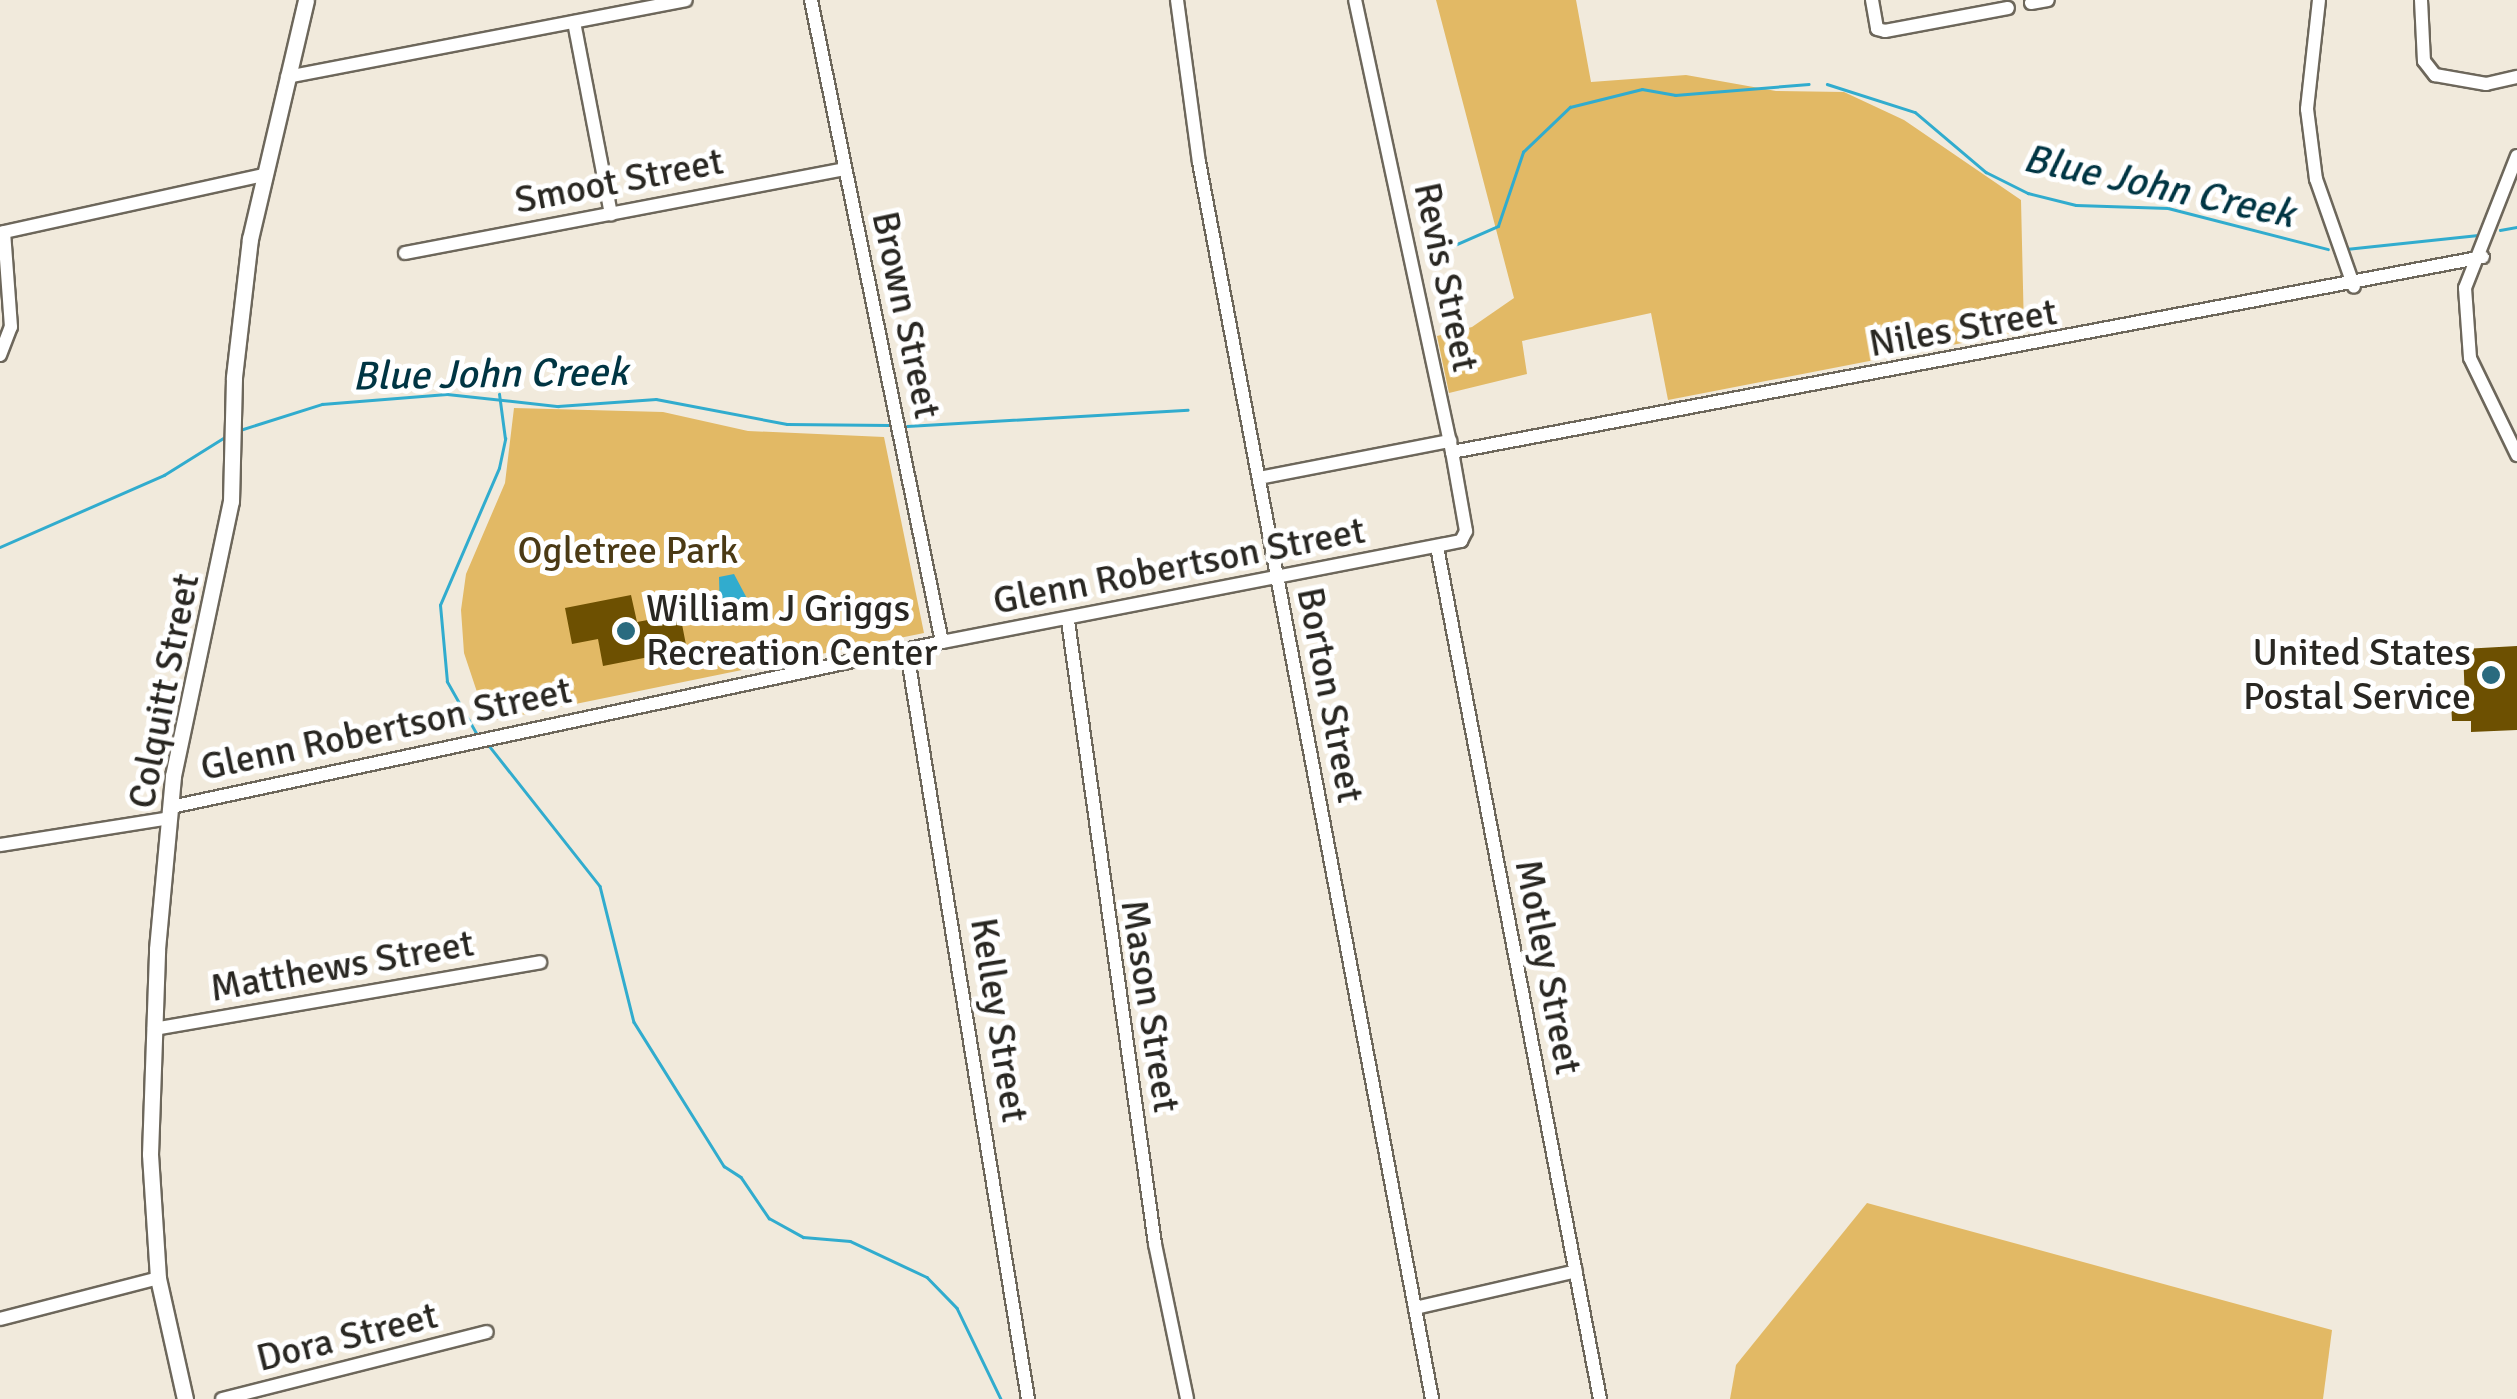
<!DOCTYPE html>
<style>
body{margin:0}
#map{position:relative;width:2517px;height:1399px;overflow:hidden;background:#f1eadc;font-family:Signika,sans-serif}
div>[style]{position:absolute}
.green>*{inset:0;background:#e2b965}
.water>*{inset:0;background:#31acce}
.stream>*{height:2.5px;margin:-1.25px;padding:0 1.25px;transform-origin:1.25px;border-radius:1.25px;background:#31acce}
.building>*{inset:0;background:#6d5001}
.roads{filter:drop-shadow(2px 0 #6d675b) drop-shadow(-2px 0 #6d675b) drop-shadow(0 2px #6d675b) drop-shadow(0 -2px #6d675b)}
.minor>*{height:12px;margin:-6px;padding:0 6px;transform-origin:6px;border-radius:6px;background:#fff}
.tertiary>*{height:15px;margin:-7.5px;padding:0 7.5px;transform-origin:7.5px;border-radius:7.5px;background:#fff}
.dots>*{width:28px;height:28px;translate:-50% -50%;box-sizing:border-box;border:5px solid #fff;border-radius:50%}
span{translate:-50% -50%;white-space:nowrap;text-align:center;line-height:1.15;-webkit-text-stroke:10px #fff;paint-order:stroke}
.street-label{font-size:38px;color:#292722}
.park-label{font-size:38px;color:#4b3a15}
.poi-label{font-size:38px;color:#292722}
.left{translate:0 -50%;text-align:left}
.right{translate:-100% -50%;text-align:right}
.water-label{font-size:40px;color:#003543;font-style:italic}
</style>
<div id="map">
<div class="green">
<i style="clip-path:polygon(1436px 0,1576px 0,1591px 82px,1686px 75px,1776px 91px,1844px 92px,1904px 120px,2021px 200px,2024px 331px,1668px 400px,1651px 313px,1522px 341px,1527px 374px,1449px 393px,1437px 336px,1472px 327px,1514px 298px)"></i>
<i style="clip-path:polygon(514px 408px,663px 412px,748px 431px,884px 437px,924px 633px,487px 722px,464px 653px,461px 610px,466px 574px,505px 483px)"></i>
<i style="clip-path:polygon(1867px 1203px,2332px 1330px,2323px 1399px,1730px 1399px,1736px 1365px)"></i>
</div>
<div class="water">
<i style="clip-path:polygon(734px 574px,751px 606px,720px 616px,719px 577px)"></i>
</div>
<div class="stream">
<i style="left:1827px;top:84px;width:92px;rotate:17.7deg"></i>
<i style="left:1915px;top:112px;width:93px;rotate:40.2deg"></i>
<i style="left:1986px;top:172px;width:47px;rotate:26.6deg"></i>
<i style="left:2028px;top:193px;width:49px;rotate:14deg"></i>
<i style="left:2076px;top:205px;width:92px;rotate:1.9deg"></i>
<i style="left:2168px;top:208px;width:165px;rotate:14.4deg"></i>
<i style="left:2500px;top:230px;width:17px;rotate:-10deg"></i>
<i style="left:2346px;top:249px;width:135px;rotate:-6deg"></i>
<i style="left:1432px;top:255px;width:72px;rotate:-23.7deg"></i>
<i style="left:1498px;top:226px;width:78px;rotate:-71.3deg"></i>
<i style="left:1523px;top:152px;width:65px;rotate:-43.8deg"></i>
<i style="left:1570px;top:107px;width:74px;rotate:-14deg"></i>
<i style="left:1642px;top:89px;width:34px;rotate:10deg"></i>
<i style="left:1675px;top:95px;width:134px;rotate:-4.7deg"></i>
<i style="left:907px;top:426px;width:281px;rotate:-3.3deg"></i>
<i style="left:240px;top:430px;width:86px;rotate:-17.6deg"></i>
<i style="left:322px;top:404px;width:125px;rotate:-4.6deg"></i>
<i style="left:447px;top:394px;width:112px;rotate:6.2deg"></i>
<i style="left:558px;top:406px;width:98px;rotate:-4.1deg"></i>
<i style="left:656px;top:399px;width:133px;rotate:10.8deg"></i>
<i style="left:787px;top:424px;width:102px;rotate:0.6deg"></i>
<i style="left:0;top:547px;width:179px;rotate:-23.7deg"></i>
<i style="left:164px;top:475px;width:75px;rotate:-32deg"></i>
<i style="left:477px;top:735px;width:61px;rotate:-119.5deg"></i>
<i style="left:447px;top:682px;width:77px;rotate:-95.2deg"></i>
<i style="left:440px;top:605px;width:149px;rotate:-66.7deg"></i>
<i style="left:499px;top:468px;width:30px;rotate:-78deg"></i>
<i style="left:505px;top:439px;width:45px;rotate:-97.6deg"></i>
<i style="left:487px;top:743px;width:182px;rotate:51.7deg"></i>
<i style="left:600px;top:886px;width:140px;rotate:76deg"></i>
<i style="left:634px;top:1022px;width:170px;rotate:58deg"></i>
<i style="left:724px;top:1166px;width:20px;rotate:33deg"></i>
<i style="left:741px;top:1177px;width:50px;rotate:55.7deg"></i>
<i style="left:769px;top:1218px;width:39px;rotate:29deg"></i>
<i style="left:803px;top:1237px;width:47px;rotate:4.9deg"></i>
<i style="left:850px;top:1241px;width:85px;rotate:25.1deg"></i>
<i style="left:927px;top:1277px;width:43px;rotate:45.9deg"></i>
<i style="left:957px;top:1308px;width:101px;rotate:64.2deg"></i>
</div>
<div class="building">
<i style="clip-path:polygon(631px 595px,637px 622px,680px 614px,687px 650px,676px 653px,678px 662px,656px 666px,654px 656px,603px 666px,598px 639px,572px 644px,565px 608px)"></i>
<i style="clip-path:polygon(2517px 646px,2517px 730px,2471px 732px,2471px 721px,2452px 721px,2451px 702px,2465px 702px,2463px 649px)"></i>
</div>
<div class="roads">
<div class="minor">
<i style="left:811px;top:0;width:655px;rotate:78.47deg"></i>
<i style="left:1177px;top:0;width:163px;rotate:82.3deg"></i>
<i style="left:1199px;top:162px;width:1259px;rotate:79.33deg"></i>
<i style="left:1872px;top:0;width:29px;rotate:80deg"></i>
<i style="left:1877px;top:29px;width:8px;rotate:14deg"></i>
<i style="left:1885px;top:31px;width:125px;rotate:-10.6deg"></i>
<i style="left:2319px;top:0;width:110px;rotate:96.3deg"></i>
<i style="left:2307px;top:109px;width:71px;rotate:82.7deg"></i>
<i style="left:2316px;top:179px;width:114px;rotate:70.6deg"></i>
<i style="left:2421px;top:0;width:61px;rotate:87.2deg"></i>
<i style="left:2424px;top:61px;width:18px;rotate:52deg"></i>
<i style="left:2435px;top:75px;width:52px;rotate:10deg"></i>
<i style="left:2486px;top:84px;width:32px;rotate:-13deg"></i>
<i style="left:2031px;top:3px;width:17px;rotate:-10deg"></i>
<i style="left:574px;top:22px;width:196px;rotate:79.1deg"></i>
<i style="left:287px;top:77px;width:406px;rotate:-10.9deg"></i>
<i style="left:2517px;top:156px;width:142px;rotate:111.5deg"></i>
<i style="left:2465px;top:288px;width:70px;rotate:85.9deg"></i>
<i style="left:2470px;top:358px;width:108px;rotate:64.1deg"></i>
<i style="left:0;top:233px;width:269px;rotate:-12.4deg"></i>
<i style="left:405px;top:253px;width:448px;rotate:-10.8deg"></i>
<i style="left:0;top:355px;width:30px;rotate:-69deg"></i>
<i style="left:11px;top:327px;width:95px;rotate:-94.2deg"></i>
<i style="left:1452px;top:452px;width:1049px;rotate:-10.71deg"></i>
<i style="left:1259px;top:478px;width:195px;rotate:-11deg"></i>
<i style="left:1437px;top:547px;width:867px;rotate:79.17deg"></i>
<i style="left:1068px;top:621px;width:629px;rotate:82.05deg"></i>
<i style="left:1155px;top:1244px;width:158px;rotate:78.3deg"></i>
<i style="left:907px;top:652px;width:757px;rotate:80.8deg"></i>
<i style="left:171px;top:807px;width:788px;rotate:-12.08deg"></i>
<i style="left:942px;top:642px;width:529px;rotate:-11.01deg"></i>
<i style="left:1461px;top:541px;width:11px;rotate:-63deg"></i>
<i style="left:1466px;top:531px;width:80px;rotate:-100deg"></i>
<i style="left:1452px;top:452px;width:462px;rotate:-102.1deg"></i>
<i style="left:0;top:845px;width:172px;rotate:-9deg"></i>
<i style="left:154px;top:1029px;width:392px;rotate:-9.8deg"></i>
<i style="left:1415px;top:1308px;width:165px;rotate:-12.9deg"></i>
<i style="left:0;top:1319px;width:163px;rotate:-14.5deg"></i>
<i style="left:222px;top:1399px;width:273px;rotate:-14.2deg"></i>
</div>
<div class="tertiary">
<i style="left:185px;top:1399px;width:124px;rotate:-102.6deg"></i>
<i style="left:158px;top:1278px;width:124px;rotate:-93.7deg"></i>
<i style="left:150px;top:1154px;width:205px;rotate:-88deg"></i>
<i style="left:157px;top:949px;width:174px;rotate:-84.7deg"></i>
<i style="left:173px;top:776px;width:281px;rotate:-78.1deg"></i>
<i style="left:231px;top:501px;width:124px;rotate:-88.6deg"></i>
<i style="left:234px;top:377px;width:139px;rotate:-83.4deg"></i>
<i style="left:250px;top:239px;width:245px;rotate:-76.8deg"></i>
</div>
</div>
<div class="dots">
<i style="left:626px;top:631px;background:#2a6b7f"></i>
<i style="left:2491px;top:675px;background:#2a6b7f"></i>
</div>
<div class="street-label">
<span style="left:619px;top:181px;rotate:-11deg">Smoot Street</span>
<span style="left:1446px;top:277px;rotate:78deg">Revis Street</span>
<span style="left:906px;top:315px;rotate:78deg">Brown Street</span>
<span style="left:1963px;top:328px;rotate:-10deg">Niles Street</span>
<span style="left:1179px;top:566px;rotate:-11deg">Glenn Robertson Street</span>
<span style="left:164px;top:691px;rotate:-79deg">Colquitt Street</span>
<span style="left:1330px;top:695px;rotate:79deg">Borton Street</span>
<span style="left:386px;top:729px;rotate:-12deg">Glenn Robertson Street</span>
<span style="left:342px;top:966px;rotate:-10deg">Matthews Street</span>
<span style="left:1548px;top:967px;rotate:79deg">Motley Street</span>
<span style="left:1150px;top:1006px;rotate:81deg">Mason Street</span>
<span style="left:999px;top:1020px;rotate:81deg">Kelley Street</span>
<span style="left:347px;top:1337px;rotate:-14deg">Dora Street</span>
</div>
<div class="park-label">
<span style="left:628px;top:551px">Ogletree Park</span>
</div>
<div class="poi-label">
<span class="left" style="left:646px;top:631px">William J Griggs<br>Recreation Center</span>
<span class="right" style="left:2471px;top:675px">United States<br>Postal Service</span>
</div>
<div class="water-label">
<span style="left:2159px;top:186px;rotate:12deg">Blue John Creek</span>
<span style="left:490px;top:374px;rotate:-1deg">Blue John Creek</span>
</div>
</div>
